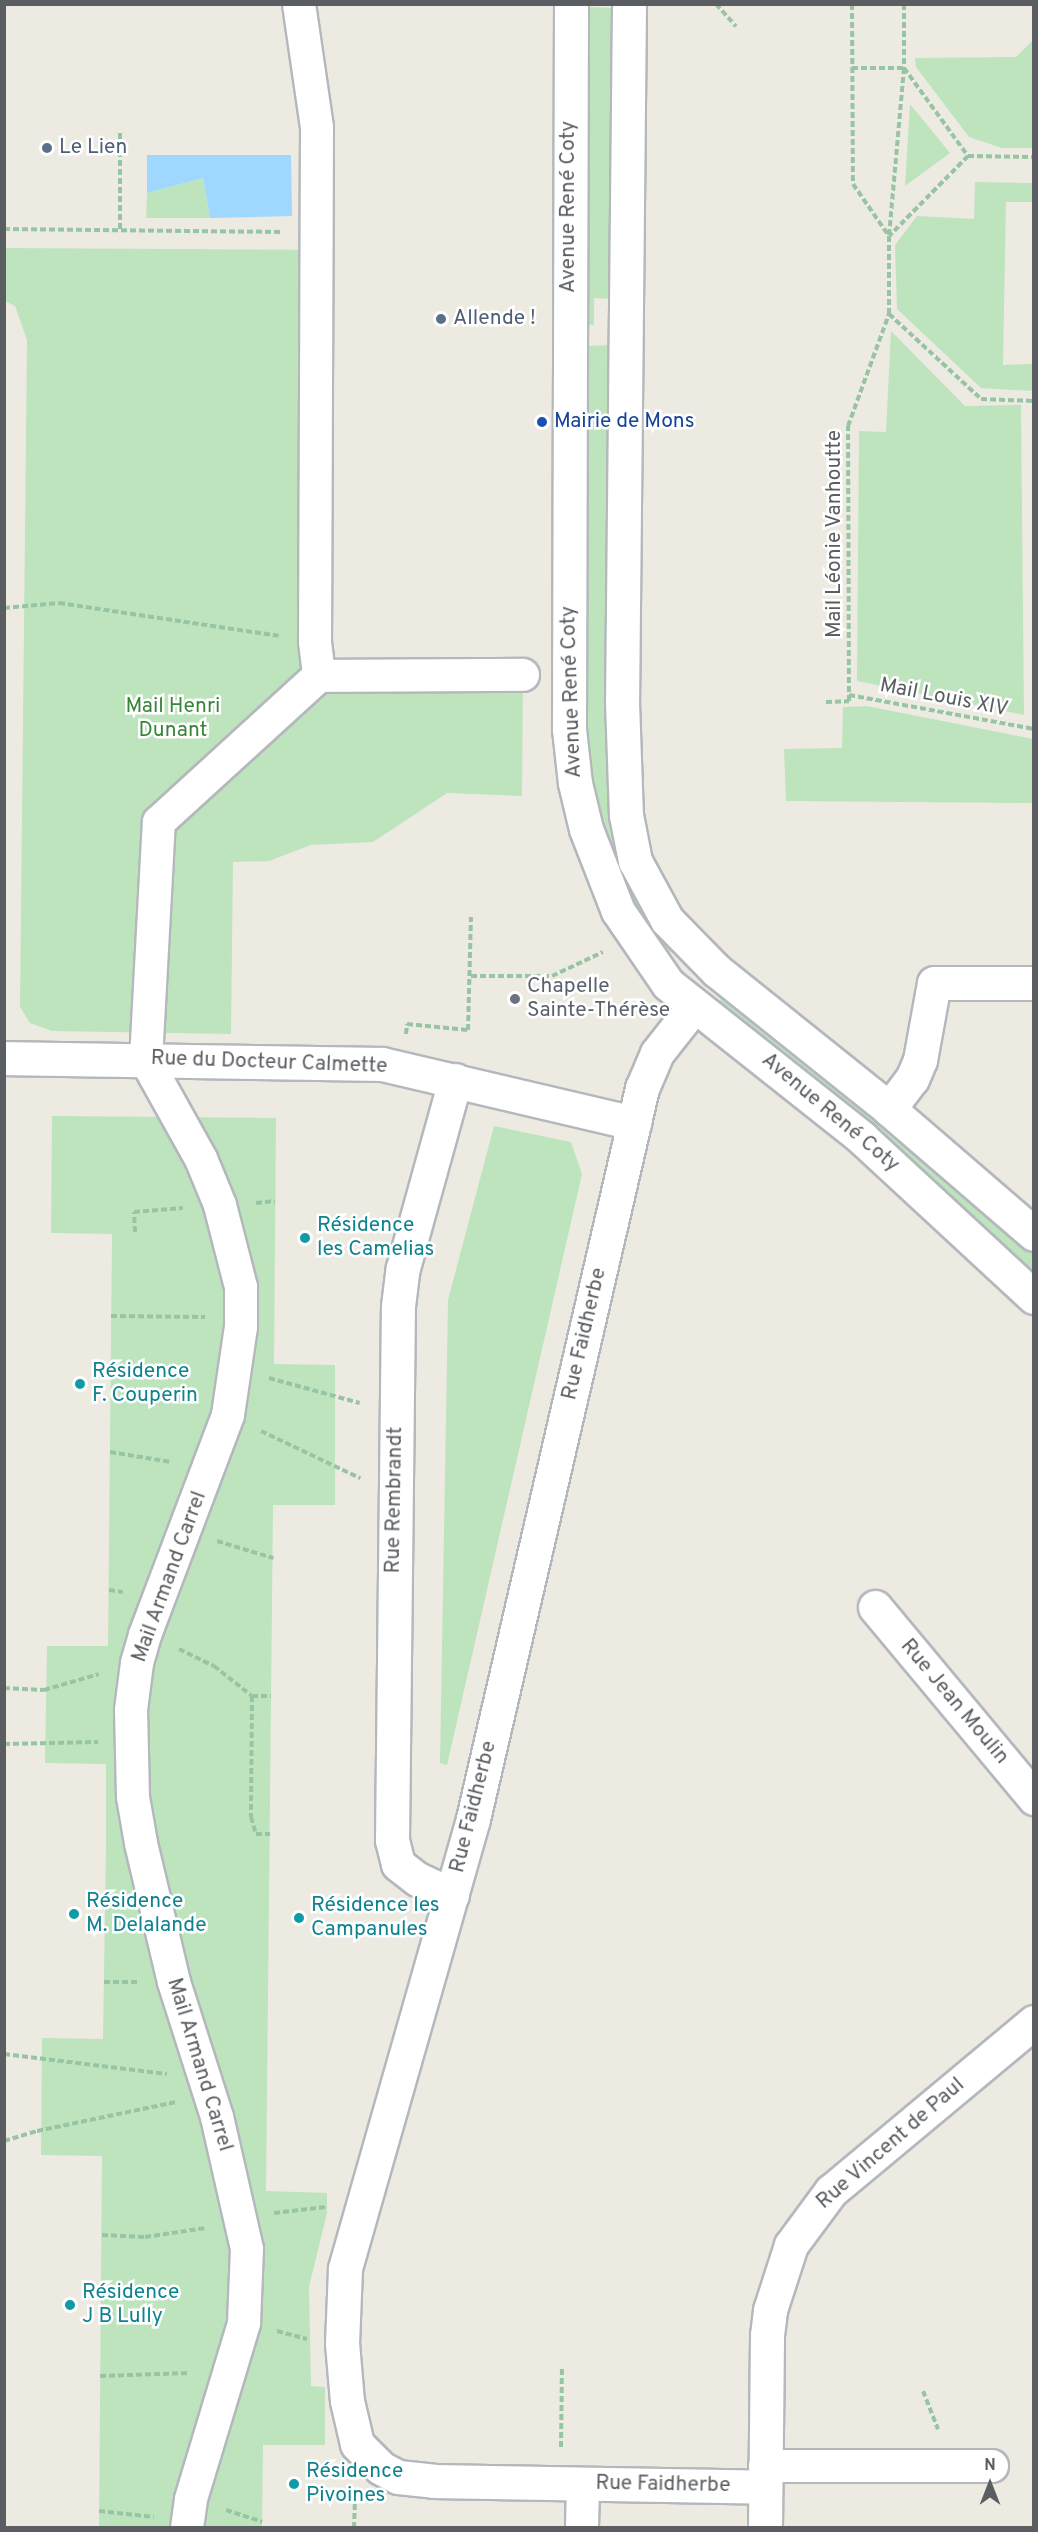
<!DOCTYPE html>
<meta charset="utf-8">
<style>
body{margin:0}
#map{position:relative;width:1038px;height:2532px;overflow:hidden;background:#edeae1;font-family:Overpass,sans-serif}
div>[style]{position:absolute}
.green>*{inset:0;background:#bee4be}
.water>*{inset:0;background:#a0d7fe}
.path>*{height:4px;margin-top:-2px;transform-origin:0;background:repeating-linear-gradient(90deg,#97c5a3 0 6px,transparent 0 9px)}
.roads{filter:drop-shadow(2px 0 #b4b8bc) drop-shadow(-2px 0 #b4b8bc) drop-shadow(0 2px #b4b8bc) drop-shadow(0 -2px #b4b8bc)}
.pedestrian>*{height:32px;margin:-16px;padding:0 16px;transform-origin:16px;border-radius:16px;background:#fff}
.minor>*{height:33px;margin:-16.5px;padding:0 16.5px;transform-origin:16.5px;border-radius:16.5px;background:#fff}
.tertiary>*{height:33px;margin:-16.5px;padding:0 16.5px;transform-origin:16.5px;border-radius:16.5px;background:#fff}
.dots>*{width:16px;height:16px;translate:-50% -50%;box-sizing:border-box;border:3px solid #fff;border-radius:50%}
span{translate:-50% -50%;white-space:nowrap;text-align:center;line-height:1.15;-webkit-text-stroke:5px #fff;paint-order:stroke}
.service-label{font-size:21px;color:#4e5e75}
.left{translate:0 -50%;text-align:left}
.street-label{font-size:21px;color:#5a5e62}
.transit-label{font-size:21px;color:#164399}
.park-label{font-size:21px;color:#368538}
.worship-label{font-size:21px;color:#5b616d}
.culture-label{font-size:21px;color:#0d838f}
.frame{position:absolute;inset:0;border:6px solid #5a5e62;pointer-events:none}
.north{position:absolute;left:960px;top:2454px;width:60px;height:60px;-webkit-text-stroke:4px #fff;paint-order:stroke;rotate:0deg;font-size:16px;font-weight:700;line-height:24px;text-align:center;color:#5a5e62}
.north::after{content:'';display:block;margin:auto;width:21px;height:27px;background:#5a5e62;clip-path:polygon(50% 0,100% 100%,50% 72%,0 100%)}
</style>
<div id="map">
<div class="green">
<i style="clip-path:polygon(588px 7px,617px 8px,613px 299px,594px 298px,594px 325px,583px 324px)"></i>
<i style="clip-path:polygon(1033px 40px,1033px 148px,1002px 148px,969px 137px,916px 67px,915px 58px,1016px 57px)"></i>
<i style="clip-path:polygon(910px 104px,950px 153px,905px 186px)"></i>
<i style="clip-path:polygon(203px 178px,210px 218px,146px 218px,147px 193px)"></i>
<i style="clip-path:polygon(975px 182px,1033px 183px,1033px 202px,1006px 202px,1003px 365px,1033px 364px,1033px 391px,981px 388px,897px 309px,895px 245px,917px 216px,974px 219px)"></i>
<i style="clip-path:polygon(4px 248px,318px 250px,319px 676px,523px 675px,522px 796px,447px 793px,373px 842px,311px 845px,269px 861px,233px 862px,231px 1034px,52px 1031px,30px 1023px,20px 1007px,27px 340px,15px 306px,5px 301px)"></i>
<i style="clip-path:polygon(891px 331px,965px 406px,1021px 405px,1024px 715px,857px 681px,859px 431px,886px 432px)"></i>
<i style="clip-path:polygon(613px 345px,611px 760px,672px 946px,667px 962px,646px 935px,601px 841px,581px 752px,587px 346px)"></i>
<i style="clip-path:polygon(867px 706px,1033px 739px,1033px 803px,786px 801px,784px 749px,842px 748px,843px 707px)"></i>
<i style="clip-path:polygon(724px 995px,934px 1163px,1033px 1254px,1033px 1283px,923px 1176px,719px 1002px)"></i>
<i style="clip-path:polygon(52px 1116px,276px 1118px,274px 1364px,335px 1365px,335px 1505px,273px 1505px,266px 2191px,327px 2193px,327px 2213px,309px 2287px,311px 2386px,325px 2387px,325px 2445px,263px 2445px,262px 2527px,99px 2527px,102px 2156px,41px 2155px,42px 2038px,103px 2039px,106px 1846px,106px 1764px,45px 1763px,47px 1646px,108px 1646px,112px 1234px,51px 1233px)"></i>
<i style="clip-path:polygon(494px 1126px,571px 1142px,582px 1174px,447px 1765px,440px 1763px,448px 1300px)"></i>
</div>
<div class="water">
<i style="clip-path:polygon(147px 155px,291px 155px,292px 216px,210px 218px,203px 178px,147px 193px)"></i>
</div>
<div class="path">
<i style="left:716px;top:4px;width:30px;rotate:48deg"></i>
<i style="left:852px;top:4px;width:180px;rotate:89.7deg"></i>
<i style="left:853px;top:184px;width:63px;rotate:55.3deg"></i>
<i style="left:904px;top:4px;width:64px;rotate:90deg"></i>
<i style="left:904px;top:68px;width:109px;rotate:54deg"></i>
<i style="left:968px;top:156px;width:112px;rotate:134.6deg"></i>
<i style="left:889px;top:236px;width:78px;rotate:90deg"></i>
<i style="left:889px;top:314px;width:125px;rotate:42.7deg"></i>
<i style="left:981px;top:399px;width:53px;rotate:2.2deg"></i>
<i style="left:852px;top:68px;width:52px"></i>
<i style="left:904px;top:68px;width:168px;rotate:95.1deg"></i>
<i style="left:120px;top:133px;width:99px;rotate:90deg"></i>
<i style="left:968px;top:156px;width:66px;rotate:0.9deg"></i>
<i style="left:4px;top:229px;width:278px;rotate:0.6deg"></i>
<i style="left:4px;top:608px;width:55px;rotate:-5.2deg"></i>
<i style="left:59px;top:603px;width:222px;rotate:8.5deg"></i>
<i style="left:849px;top:695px;width:188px;rotate:10.4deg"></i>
<i style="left:826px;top:702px;width:23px;rotate:-2deg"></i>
<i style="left:849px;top:701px;width:275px;rotate:-90.2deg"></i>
<i style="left:848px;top:426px;width:119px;rotate:-69.9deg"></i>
<i style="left:471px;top:976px;width:81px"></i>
<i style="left:552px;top:976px;width:56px;rotate:-25.2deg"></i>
<i style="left:406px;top:1034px;width:10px;rotate:-84deg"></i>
<i style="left:407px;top:1024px;width:61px;rotate:5.6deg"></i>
<i style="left:468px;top:1030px;width:113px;rotate:-88.5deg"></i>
<i style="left:256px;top:1203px;width:19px;rotate:-6deg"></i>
<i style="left:135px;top:1232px;width:20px;rotate:-93deg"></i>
<i style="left:134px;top:1212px;width:49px;rotate:-4.7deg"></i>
<i style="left:111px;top:1316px;width:94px;rotate:0.6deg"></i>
<i style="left:269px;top:1378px;width:94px;rotate:15.4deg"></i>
<i style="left:261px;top:1431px;width:110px;rotate:25.4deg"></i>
<i style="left:110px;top:1452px;width:62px;rotate:9.3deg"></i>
<i style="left:217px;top:1541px;width:59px;rotate:16.9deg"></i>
<i style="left:109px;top:1590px;width:14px;rotate:8deg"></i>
<i style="left:179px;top:1649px;width:39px;rotate:26deg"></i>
<i style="left:214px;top:1666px;width:48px;rotate:38.3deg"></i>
<i style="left:252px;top:1696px;width:121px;rotate:90.5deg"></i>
<i style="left:251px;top:1817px;width:18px;rotate:74deg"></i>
<i style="left:256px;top:1834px;width:14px"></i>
<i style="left:4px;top:1688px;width:40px;rotate:2.9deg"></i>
<i style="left:44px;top:1690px;width:57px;rotate:-16.2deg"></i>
<i style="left:252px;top:1696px;width:19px"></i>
<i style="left:4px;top:1744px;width:94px;rotate:-1.2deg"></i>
<i style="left:104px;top:1982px;width:33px"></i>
<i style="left:4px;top:2054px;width:164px;rotate:7deg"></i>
<i style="left:4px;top:2141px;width:34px;rotate:-17deg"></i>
<i style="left:37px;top:2131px;width:142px;rotate:-11.8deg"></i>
<i style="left:274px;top:2213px;width:52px;rotate:-6.6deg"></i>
<i style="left:102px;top:2235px;width:43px;rotate:2.7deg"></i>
<i style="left:145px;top:2237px;width:61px;rotate:-8.5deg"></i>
<i style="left:277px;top:2331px;width:31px;rotate:15deg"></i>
<i style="left:100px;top:2376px;width:90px;rotate:-1.9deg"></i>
<i style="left:923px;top:2391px;width:41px;rotate:68.5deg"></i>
<i style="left:561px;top:2447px;width:80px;rotate:-89.3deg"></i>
<i style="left:226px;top:2510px;width:38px;rotate:18deg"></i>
<i style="left:99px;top:2511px;width:55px;rotate:6.2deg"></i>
<i style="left:354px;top:2528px;width:33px;rotate:-88deg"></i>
</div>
<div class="roads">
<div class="pedestrian">
<i style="left:299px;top:4px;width:124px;rotate:81.7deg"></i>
<i style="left:317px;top:127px;width:515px;rotate:90.22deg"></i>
<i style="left:315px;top:642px;width:34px;rotate:83deg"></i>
<i style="left:319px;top:676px;width:204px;rotate:-0.3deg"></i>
<i style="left:765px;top:2466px;width:227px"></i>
<i style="left:187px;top:2528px;width:29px;rotate:-82deg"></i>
<i style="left:191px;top:2499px;width:184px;rotate:-73.2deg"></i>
<i style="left:244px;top:2323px;width:74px;rotate:-87.7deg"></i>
<i style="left:247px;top:2249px;width:135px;rotate:-102.8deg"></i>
<i style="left:217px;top:2117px;width:142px;rotate:-107.7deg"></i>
<i style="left:174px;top:1982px;width:143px;rotate:-103.4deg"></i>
<i style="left:141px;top:1843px;width:47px;rotate:-99.9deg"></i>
<i style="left:133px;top:1797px;width:87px;rotate:-91.3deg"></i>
<i style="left:131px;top:1710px;width:47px;rotate:-82.7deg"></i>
<i style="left:137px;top:1663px;width:29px;rotate:-74deg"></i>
<i style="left:145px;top:1635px;width:235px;rotate:-69.3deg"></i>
<i style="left:228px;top:1415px;width:89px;rotate:-81.6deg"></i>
<i style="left:241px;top:1327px;width:40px;rotate:-90deg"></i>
<i style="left:241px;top:1287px;width:85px;rotate:-104.4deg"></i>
<i style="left:220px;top:1205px;width:50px;rotate:-112.4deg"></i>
<i style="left:201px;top:1159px;width:113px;rotate:-119.1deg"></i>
<i style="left:146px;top:1060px;width:238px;rotate:-86.9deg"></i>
<i style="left:159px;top:822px;width:217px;rotate:-42.4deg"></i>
<i style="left:582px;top:2528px;width:44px;rotate:-88.7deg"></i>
</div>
<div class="minor">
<i style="left:694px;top:1006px;width:60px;rotate:128.2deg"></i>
<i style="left:657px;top:1053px;width:38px;rotate:113deg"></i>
<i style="left:642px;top:1088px;width:750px;rotate:103.02deg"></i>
<i style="left:473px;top:1819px;width:468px;rotate:105.9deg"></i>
<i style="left:345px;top:2269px;width:74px;rotate:92.3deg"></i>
<i style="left:342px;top:2343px;width:58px;rotate:85.1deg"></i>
<i style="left:347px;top:2401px;width:44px;rotate:76.9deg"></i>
<i style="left:357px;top:2444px;width:34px;rotate:45deg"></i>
<i style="left:381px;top:2468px;width:19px;rotate:28deg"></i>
<i style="left:398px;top:2477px;width:36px;rotate:6deg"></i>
<i style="left:434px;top:2481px;width:331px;rotate:1deg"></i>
<i style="left:4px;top:1058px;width:378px;rotate:0.9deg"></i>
<i style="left:382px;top:1064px;width:259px;rotate:13.2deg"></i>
<i style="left:889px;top:1109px;width:38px;rotate:-53deg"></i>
<i style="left:912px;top:1079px;width:21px;rotate:-67deg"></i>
<i style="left:920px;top:1060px;width:78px;rotate:-79.7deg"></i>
<i style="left:934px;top:983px;width:100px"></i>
<i style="left:875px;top:1607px;width:249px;rotate:50.2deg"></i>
<i style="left:452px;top:1895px;width:38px;rotate:-155deg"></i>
<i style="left:417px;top:1879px;width:24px;rotate:-142deg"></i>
<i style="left:398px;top:1864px;width:25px;rotate:-104deg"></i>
<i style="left:392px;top:1840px;width:534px;rotate:-89.36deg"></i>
<i style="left:398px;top:1306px;width:38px;rotate:-83deg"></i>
<i style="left:403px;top:1268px;width:195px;rotate:-74.5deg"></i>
<i style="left:765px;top:2528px;width:193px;rotate:-89.4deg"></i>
<i style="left:767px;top:2335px;width:25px;rotate:-83deg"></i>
<i style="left:770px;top:2310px;width:68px;rotate:-72.1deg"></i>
<i style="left:791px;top:2245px;width:67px;rotate:-53.5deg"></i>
<i style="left:831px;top:2191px;width:264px;rotate:-39.8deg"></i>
</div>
<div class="tertiary">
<i style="left:571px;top:4px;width:725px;rotate:90.16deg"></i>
<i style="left:569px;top:729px;width:54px;rotate:83.7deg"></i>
<i style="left:575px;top:783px;width:47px;rotate:76.6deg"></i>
<i style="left:586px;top:829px;width:88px;rotate:68.7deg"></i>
<i style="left:618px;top:911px;width:88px;rotate:55.6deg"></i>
<i style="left:668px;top:984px;width:248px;rotate:38.4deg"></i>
<i style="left:862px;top:1138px;width:234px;rotate:42.8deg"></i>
<i style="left:629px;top:4px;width:698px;rotate:90.57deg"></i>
<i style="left:622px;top:702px;width:113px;rotate:88deg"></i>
<i style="left:626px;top:815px;width:47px;rotate:78.9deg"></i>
<i style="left:635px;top:861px;width:67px;rotate:61.5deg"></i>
<i style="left:667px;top:920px;width:71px;rotate:45.6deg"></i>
<i style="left:717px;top:971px;width:221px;rotate:38.7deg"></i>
<i style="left:889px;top:1109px;width:191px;rotate:40.8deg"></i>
</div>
</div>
<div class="dots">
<i style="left:47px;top:148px;background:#5c6f8a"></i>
<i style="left:441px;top:319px;background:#5c6f8a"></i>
<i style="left:542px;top:422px;background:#1a4fb4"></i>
<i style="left:515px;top:999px;background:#6b7280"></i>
<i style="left:305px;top:1238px;background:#0f9aa8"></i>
<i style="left:80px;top:1384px;background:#0f9aa8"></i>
<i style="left:74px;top:1914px;background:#0f9aa8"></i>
<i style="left:299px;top:1918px;background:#0f9aa8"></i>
<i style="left:70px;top:2305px;background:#0f9aa8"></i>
<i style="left:294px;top:2484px;background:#0f9aa8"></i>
</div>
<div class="service-label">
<span class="left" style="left:59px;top:148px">Le Lien</span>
<span class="left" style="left:453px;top:319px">Allende !</span>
</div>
<div class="street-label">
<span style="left:569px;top:207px;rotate:-90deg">Avenue René Coty</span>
<span style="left:835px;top:534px;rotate:-90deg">Mail Léonie Vanhoutte</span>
<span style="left:572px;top:692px;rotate:-92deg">Avenue René Coty</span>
<span style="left:944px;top:698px;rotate:11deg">Mail Louis XIV</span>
<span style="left:269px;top:1063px;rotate:2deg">Rue du Docteur Calmette</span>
<span style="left:830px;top:1113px;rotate:40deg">Avenue René Coty</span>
<span style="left:585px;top:1334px;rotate:-77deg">Rue Faidherbe</span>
<span style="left:395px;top:1500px;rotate:-89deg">Rue Rembrandt</span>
<span style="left:170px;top:1577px;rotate:-70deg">Mail Armand Carrel</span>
<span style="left:954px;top:1702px;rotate:50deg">Rue Jean Moulin</span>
<span style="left:474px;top:1807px;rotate:-76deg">Rue Faidherbe</span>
<span style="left:199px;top:2065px;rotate:73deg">Mail Armand Carrel</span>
<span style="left:891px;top:2144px;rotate:-41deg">Rue Vincent de Paul</span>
<span style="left:663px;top:2485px;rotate:1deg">Rue Faidherbe</span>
</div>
<div class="transit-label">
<span class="left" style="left:554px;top:422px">Mairie de Mons</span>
</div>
<div class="park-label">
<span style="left:173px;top:719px">Mail Henri<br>Dunant</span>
</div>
<div class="worship-label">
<span class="left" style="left:527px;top:999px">Chapelle<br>Sainte-Thérèse</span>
</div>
<div class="culture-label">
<span class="left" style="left:317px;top:1238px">Résidence<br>les Camelias</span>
<span class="left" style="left:92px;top:1384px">Résidence<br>F. Couperin</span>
<span class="left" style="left:86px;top:1914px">Résidence<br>M. Delalande</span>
<span class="left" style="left:311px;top:1918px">Résidence les<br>Campanules</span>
<span class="left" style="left:82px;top:2305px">Résidence<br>J B Lully</span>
<span class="left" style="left:306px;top:2484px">Résidence<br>Pivoines</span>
</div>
<div class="frame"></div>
<div class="north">N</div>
</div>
